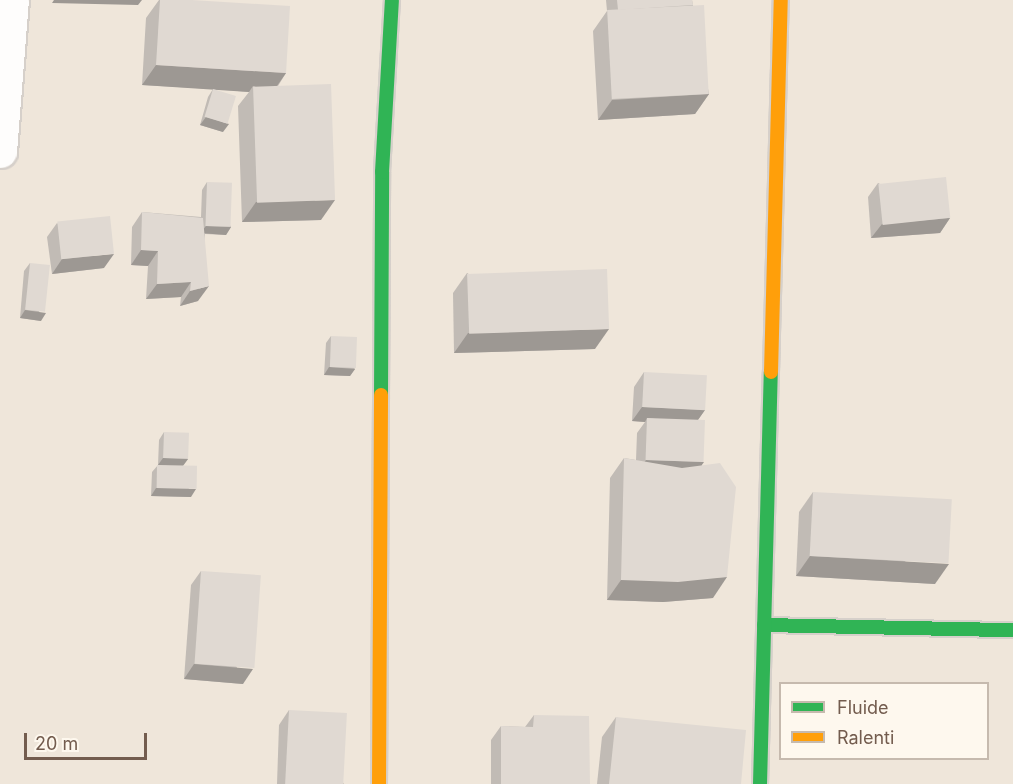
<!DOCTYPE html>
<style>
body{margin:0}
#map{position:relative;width:1013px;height:784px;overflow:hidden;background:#f7f3ec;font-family:Inter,sans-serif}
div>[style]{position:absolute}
.residential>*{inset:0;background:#efe6da}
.roads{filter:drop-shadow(2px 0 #d6d0ca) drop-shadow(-2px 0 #d6d0ca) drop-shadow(0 2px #d6d0ca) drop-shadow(0 -2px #d6d0ca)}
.street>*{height:33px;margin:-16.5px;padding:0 16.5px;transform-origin:16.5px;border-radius:16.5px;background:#fefdfc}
.fast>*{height:14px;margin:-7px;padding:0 7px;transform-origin:7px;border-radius:7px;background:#30b455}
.slow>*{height:14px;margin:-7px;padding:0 7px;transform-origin:7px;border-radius:7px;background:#ff9f0a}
.wall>*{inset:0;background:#c1bbb5}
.shaded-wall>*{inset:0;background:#9d9893}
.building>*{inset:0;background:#e0d9d2;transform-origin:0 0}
span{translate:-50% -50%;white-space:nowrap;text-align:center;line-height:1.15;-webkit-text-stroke:5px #fef8ee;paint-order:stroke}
.legend{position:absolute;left:779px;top:682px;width:210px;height:78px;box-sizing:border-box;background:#fef8ee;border:2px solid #c6baae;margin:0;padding:8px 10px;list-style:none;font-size:18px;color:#735c4e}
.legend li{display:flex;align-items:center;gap:12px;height:30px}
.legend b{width:30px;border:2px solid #c6baae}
.scale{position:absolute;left:24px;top:733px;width:123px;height:27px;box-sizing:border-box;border:3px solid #735c4e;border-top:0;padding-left:8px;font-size:18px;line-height:21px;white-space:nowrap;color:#735c4e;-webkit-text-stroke:4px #fef8ee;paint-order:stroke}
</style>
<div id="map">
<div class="residential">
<i style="clip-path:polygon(evenodd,0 0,1013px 0,1013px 784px,0 784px,0 0,780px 684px,988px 684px,988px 758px,780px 758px,780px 684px)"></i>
</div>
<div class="roads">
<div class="street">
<i style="left:0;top:151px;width:151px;rotate:-85.5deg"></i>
</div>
<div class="fast">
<i style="left:381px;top:395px;width:223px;rotate:-89.7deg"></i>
<i style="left:382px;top:172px;width:172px;rotate:-86.7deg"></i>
<i style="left:764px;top:625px;width:249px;rotate:1.2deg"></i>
<i style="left:760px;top:784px;width:412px;rotate:-88.5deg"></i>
</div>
<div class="slow">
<i style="left:771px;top:372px;width:372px;rotate:-88.5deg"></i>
<i style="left:379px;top:784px;width:389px;rotate:-89.7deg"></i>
</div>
</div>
<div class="wall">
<i style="clip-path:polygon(159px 0,192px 0,286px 73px,278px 86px,321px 220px,242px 222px,238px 106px,249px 92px,214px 89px,223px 132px,200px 125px,208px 97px,213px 89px,142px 85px,146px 18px)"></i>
<i style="clip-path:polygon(606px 0,692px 0,709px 94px,695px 114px,598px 120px,593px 31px,607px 11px)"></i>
<i style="clip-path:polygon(207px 182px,231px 227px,226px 235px,205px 234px,198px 301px,180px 306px,181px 297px,146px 299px,148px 266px,131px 265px,132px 227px,142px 212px,201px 217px,202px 190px)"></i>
<i style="clip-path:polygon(878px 183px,950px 218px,940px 233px,871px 238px,868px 197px)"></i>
<i style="clip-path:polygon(57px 223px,104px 268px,52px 274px,47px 237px)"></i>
<i style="clip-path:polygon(30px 263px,41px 321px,20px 318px,24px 271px)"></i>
<i style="clip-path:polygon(467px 273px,595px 349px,454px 353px,453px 293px)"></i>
<i style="clip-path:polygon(331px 336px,355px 369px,350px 376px,324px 375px,326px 343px)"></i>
<i style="clip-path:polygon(644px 372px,705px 410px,698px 420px,713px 598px,663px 602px,607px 600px,610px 478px,624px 458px,636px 460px,637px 433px,645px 422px,632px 421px,634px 387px)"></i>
<i style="clip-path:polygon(164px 432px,188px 459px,183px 466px,191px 497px,151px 496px,152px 472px,158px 465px,159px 440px)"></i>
<i style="clip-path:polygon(813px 492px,935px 584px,796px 576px,799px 512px)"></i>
<i style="clip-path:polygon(201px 571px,243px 684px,184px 679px,191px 585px)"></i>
<i style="clip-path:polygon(289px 710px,344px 784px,277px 784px,279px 725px)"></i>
<i style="clip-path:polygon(534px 715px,590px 784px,491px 784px,491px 740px,501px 726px,525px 727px)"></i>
<i style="clip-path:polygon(616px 717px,741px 784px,597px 784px,602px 737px)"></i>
</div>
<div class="shaded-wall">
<i style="clip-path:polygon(54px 0,142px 0,138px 5px,52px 3px)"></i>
<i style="clip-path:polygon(156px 65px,286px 73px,272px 93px,253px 86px,249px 92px,142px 85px)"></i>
<i style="clip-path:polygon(709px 94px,695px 114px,598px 120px,612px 100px)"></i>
<i style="clip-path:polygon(206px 117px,229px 124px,223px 132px,200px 125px)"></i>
<i style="clip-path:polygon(335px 200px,321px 220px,242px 222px,256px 202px)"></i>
<i style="clip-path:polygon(950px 218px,940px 233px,871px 238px,882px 224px)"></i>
<i style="clip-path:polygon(206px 226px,231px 227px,226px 235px,200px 233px)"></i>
<i style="clip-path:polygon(141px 250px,158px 251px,148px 266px,131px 265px)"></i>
<i style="clip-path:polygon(114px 254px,104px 268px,52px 274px,62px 259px)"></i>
<i style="clip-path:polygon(191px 282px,181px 297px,146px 299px,157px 284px)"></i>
<i style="clip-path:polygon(209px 286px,198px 301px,180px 306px,190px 291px)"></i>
<i style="clip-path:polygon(25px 310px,46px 313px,41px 321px,20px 318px)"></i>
<i style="clip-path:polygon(609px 329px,595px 349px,454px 353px,468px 333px)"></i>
<i style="clip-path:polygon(329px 367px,355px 369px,350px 376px,324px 375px)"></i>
<i style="clip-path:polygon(642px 407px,705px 410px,695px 424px,647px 418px,645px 422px,632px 421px)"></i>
<i style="clip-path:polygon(163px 458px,188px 459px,182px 467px,158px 465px)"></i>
<i style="clip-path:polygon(646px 460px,704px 462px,694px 476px,636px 474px)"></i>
<i style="clip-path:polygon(156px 488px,196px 489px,191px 497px,151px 496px)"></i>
<i style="clip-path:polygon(810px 556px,949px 564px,935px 584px,796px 576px)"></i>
<i style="clip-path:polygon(727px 577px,713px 598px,663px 602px,607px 600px,621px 580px)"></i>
<i style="clip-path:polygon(194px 664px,253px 669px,243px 684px,184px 679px)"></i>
</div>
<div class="building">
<i style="clip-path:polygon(160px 0,192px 0,290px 6px,286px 73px,156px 65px)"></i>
<i style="clip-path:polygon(617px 0,692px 0,693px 5px,618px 10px)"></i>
<i style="left:704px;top:5px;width:89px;height:97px;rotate:87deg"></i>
<i style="left:331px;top:84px;width:116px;height:78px;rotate:88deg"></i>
<i style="left:213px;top:89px;width:24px;height:29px;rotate:17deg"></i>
<i style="left:946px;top:177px;width:41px;height:68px;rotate:84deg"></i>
<i style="left:207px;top:182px;width:25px;height:44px;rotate:2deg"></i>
<i style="clip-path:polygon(142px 212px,203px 218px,209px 286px,190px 291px,191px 282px,157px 284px,158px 251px,141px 250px)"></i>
<i style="left:110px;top:216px;width:38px;height:53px;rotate:84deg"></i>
<i style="left:30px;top:263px;width:20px;height:47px;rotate:6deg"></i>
<i style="left:607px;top:269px;width:60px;height:140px;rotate:88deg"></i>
<i style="left:331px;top:336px;width:26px;height:31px;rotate:2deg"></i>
<i style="left:644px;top:372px;width:63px;height:35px;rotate:3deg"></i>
<i style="left:647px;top:418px;width:58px;height:42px;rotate:2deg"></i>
<i style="left:164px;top:432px;width:25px;height:26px;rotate:2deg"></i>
<i style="clip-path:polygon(624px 458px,682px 468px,720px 463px,736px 487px,727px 577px,678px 582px,621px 580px)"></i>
<i style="left:157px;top:465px;width:40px;height:23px;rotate:1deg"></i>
<i style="left:813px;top:492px;width:139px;height:64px;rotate:3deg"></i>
<i style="left:201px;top:571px;width:60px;height:93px;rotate:4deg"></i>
<i style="left:289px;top:710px;width:58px;height:74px;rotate:3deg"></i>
<i style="clip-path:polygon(534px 715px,589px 716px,590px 784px,501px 784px,501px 726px,533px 727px)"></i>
<i style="clip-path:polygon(616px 717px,746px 730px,741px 784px,609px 784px)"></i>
</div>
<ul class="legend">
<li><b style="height:8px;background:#30b455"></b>Fluide</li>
<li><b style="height:8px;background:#ff9f0a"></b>Ralenti</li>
</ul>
<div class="scale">20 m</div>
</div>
